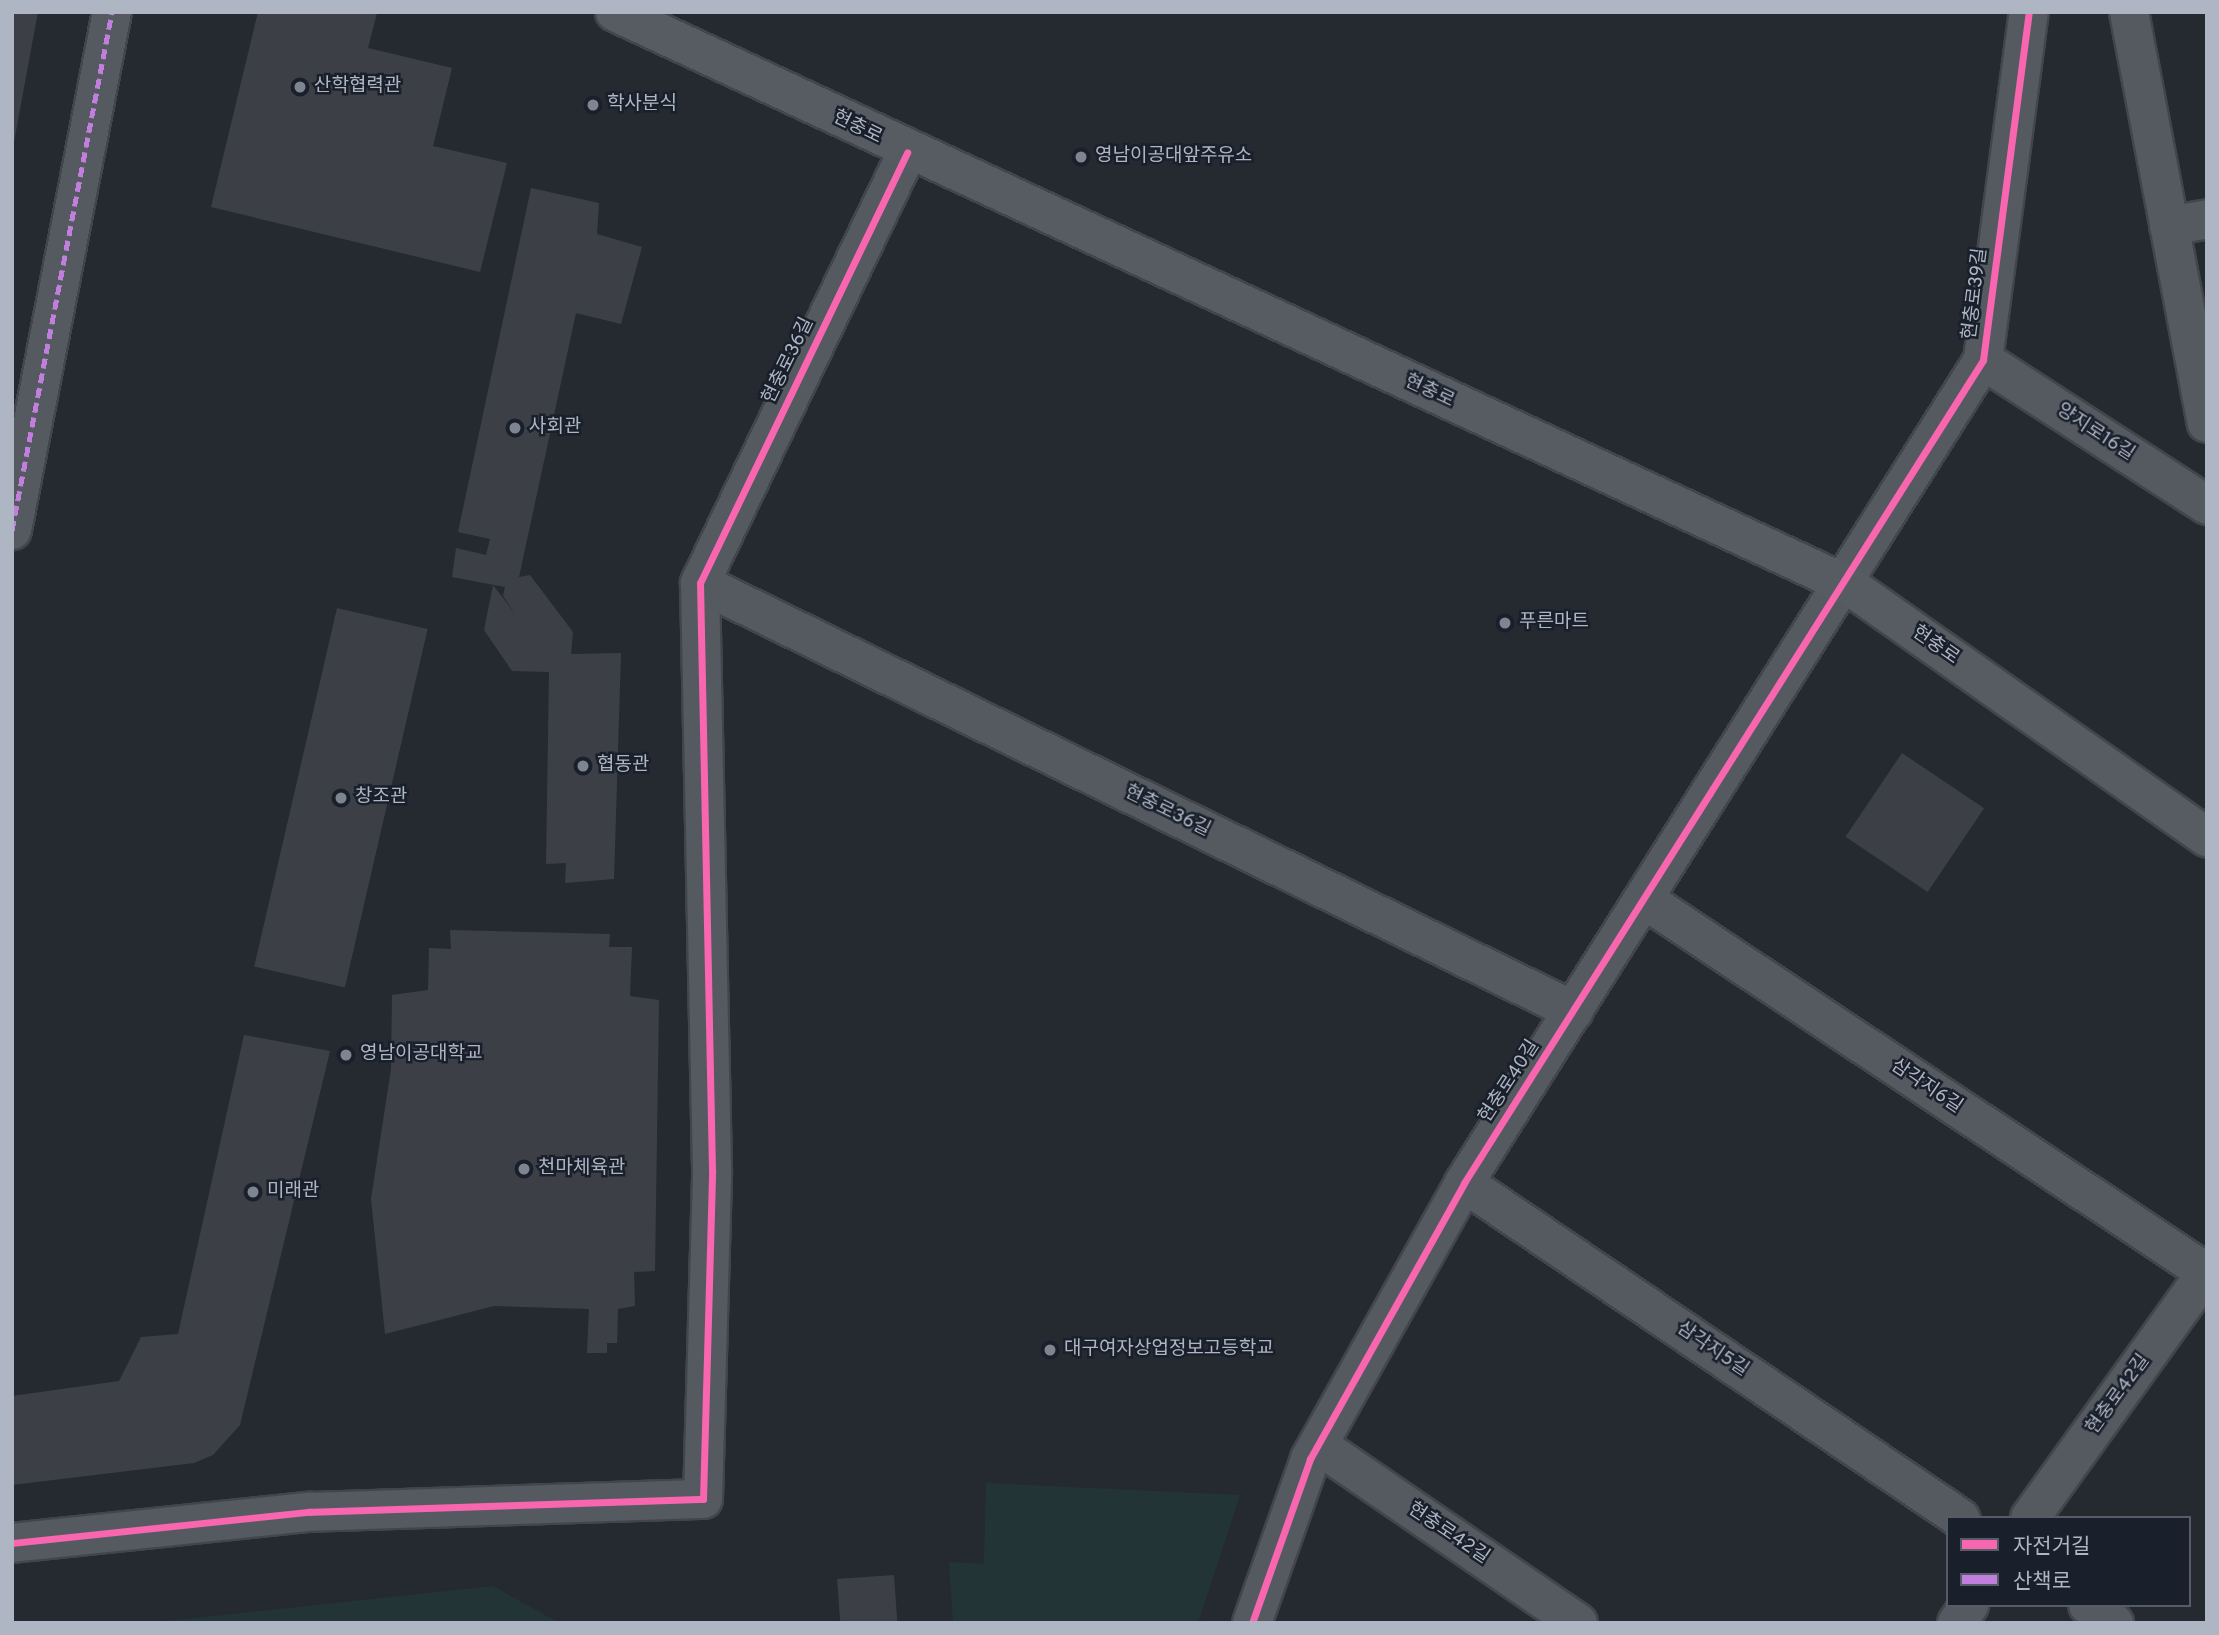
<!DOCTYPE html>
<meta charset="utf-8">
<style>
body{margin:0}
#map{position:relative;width:2219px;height:1635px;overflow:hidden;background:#252a31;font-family:Overpass,"Noto Sans KR",sans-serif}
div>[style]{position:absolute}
.green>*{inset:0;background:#233437}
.building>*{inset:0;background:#3c4046;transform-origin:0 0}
.roads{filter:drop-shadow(2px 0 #42464c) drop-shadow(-2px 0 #42464c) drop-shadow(0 2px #42464c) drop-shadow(0 -2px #42464c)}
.minor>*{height:38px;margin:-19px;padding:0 19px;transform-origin:19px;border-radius:19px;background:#555960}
.major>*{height:38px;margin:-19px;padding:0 19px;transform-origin:19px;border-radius:19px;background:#575b62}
.quiet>*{height:5px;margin-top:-2.5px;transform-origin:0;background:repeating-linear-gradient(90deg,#c07fdc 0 10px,transparent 0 15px)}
.cycleway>*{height:7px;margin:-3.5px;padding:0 3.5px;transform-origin:3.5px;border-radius:3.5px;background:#f766af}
.dots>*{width:19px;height:19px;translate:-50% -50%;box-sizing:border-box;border:4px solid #19202b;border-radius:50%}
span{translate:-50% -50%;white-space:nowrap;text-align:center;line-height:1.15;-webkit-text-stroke:5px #19202b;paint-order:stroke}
.poi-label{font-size:19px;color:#aeb5c3}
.left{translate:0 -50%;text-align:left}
.street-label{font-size:19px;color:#aeb5c3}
.frame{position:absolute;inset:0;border:14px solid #aeb5c3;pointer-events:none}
.legend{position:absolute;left:1946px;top:1516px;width:245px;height:91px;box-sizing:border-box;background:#19202b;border:2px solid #555c68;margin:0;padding:9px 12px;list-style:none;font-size:21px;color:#aeb5c3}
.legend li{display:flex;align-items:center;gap:14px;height:35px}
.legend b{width:35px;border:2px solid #555c68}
</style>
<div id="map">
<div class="green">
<i style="clip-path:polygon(986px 1483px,1240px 1495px,1198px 1623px,953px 1623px,949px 1562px,984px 1564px)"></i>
<i style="clip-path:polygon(493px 1586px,559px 1623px,149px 1623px)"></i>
</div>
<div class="building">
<i style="clip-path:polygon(12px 12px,38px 12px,14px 142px,12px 142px)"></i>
<i style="clip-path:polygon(258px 12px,377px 13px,368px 48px,452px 68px,433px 146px,507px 163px,480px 272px,211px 207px)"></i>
<i style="clip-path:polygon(531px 188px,599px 203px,597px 234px,642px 247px,621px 324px,576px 313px,519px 577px,530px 575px,573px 632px,571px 654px,621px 653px,614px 879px,565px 883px,566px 863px,546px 864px,549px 672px,512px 671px,484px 630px,493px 585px,516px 615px,503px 596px,505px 587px,452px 577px,456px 548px,486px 555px,490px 539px,458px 532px)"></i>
<i style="left:337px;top:608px;width:93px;height:368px;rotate:13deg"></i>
<i style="left:1902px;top:753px;width:99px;height:101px;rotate:34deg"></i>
<i style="clip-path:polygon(450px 930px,610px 934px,609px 947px,632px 947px,630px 996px,659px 1000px,655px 1271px,634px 1272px,635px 1306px,618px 1309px,617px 1343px,607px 1343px,607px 1353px,587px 1353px,589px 1309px,494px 1306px,385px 1334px,371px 1199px,391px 1069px,392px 995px,428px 990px,429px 948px,451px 949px)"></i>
<i style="clip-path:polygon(244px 1035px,330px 1051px,240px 1425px,213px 1455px,194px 1463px,12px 1485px,12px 1396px,119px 1381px,141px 1337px,178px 1334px)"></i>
<i style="left:894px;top:1575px;width:48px;height:57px;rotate:86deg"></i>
</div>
<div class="roads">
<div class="minor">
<i style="left:2129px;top:12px;width:418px;rotate:79.3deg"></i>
<i style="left:2169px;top:226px;width:39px;rotate:-10deg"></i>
<i style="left:1983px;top:360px;width:267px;rotate:32.9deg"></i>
<i style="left:12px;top:530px;width:528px;rotate:-79.07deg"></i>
<i style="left:700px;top:583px;width:973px;rotate:26.09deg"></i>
<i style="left:1645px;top:900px;width:675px;rotate:33.57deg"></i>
<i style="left:1464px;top:1183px;width:599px;rotate:34.04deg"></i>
<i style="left:1318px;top:1445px;width:315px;rotate:34.4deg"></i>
<i style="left:2030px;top:1518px;width:303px;rotate:-54.3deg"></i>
<i style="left:12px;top:1543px;width:299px;rotate:-6deg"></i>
<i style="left:309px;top:1512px;width:394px;rotate:-1.9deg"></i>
<i style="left:703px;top:1499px;width:329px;rotate:-88.4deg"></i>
<i style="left:712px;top:1170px;width:587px;rotate:-91.17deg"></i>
<i style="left:700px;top:583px;width:478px;rotate:-64.3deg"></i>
<i style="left:2088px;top:1605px;width:32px;rotate:35deg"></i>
<i style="left:1252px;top:1623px;width:174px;rotate:-70.5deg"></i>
<i style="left:1310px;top:1459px;width:316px;rotate:-60.8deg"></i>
<i style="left:1464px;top:1183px;width:973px;rotate:-57.76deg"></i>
<i style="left:1983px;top:360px;width:351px;rotate:-82.5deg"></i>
<i style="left:1957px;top:1623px;width:22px;rotate:-56deg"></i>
</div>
<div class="major">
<i style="left:615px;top:12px;width:1360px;rotate:24.93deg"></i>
<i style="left:1848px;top:585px;width:439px;rotate:35.1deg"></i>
</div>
</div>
<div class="quiet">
<i style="left:12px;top:530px;width:528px;rotate:-79.07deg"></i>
</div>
<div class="cycleway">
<i style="left:12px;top:1543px;width:299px;rotate:-6deg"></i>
<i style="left:309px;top:1512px;width:394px;rotate:-1.9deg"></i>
<i style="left:703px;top:1499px;width:329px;rotate:-88.4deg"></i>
<i style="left:712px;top:1170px;width:587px;rotate:-91.17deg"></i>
<i style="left:700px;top:583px;width:478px;rotate:-64.3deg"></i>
<i style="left:1252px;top:1623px;width:174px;rotate:-70.5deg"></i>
<i style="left:1310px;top:1459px;width:316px;rotate:-60.8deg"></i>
<i style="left:1464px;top:1183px;width:973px;rotate:-57.76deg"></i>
<i style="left:1983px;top:360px;width:351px;rotate:-82.5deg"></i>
</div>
<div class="dots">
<i style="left:300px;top:87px;background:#7e8490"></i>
<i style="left:593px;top:105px;background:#7e8490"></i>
<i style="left:1081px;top:157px;background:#7e8490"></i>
<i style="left:515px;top:428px;background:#7e8490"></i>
<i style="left:1505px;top:623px;background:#7e8490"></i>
<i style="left:583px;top:766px;background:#7e8490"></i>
<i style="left:341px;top:798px;background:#7e8490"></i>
<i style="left:346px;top:1055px;background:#7e8490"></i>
<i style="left:524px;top:1169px;background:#7e8490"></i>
<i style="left:253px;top:1192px;background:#7e8490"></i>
<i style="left:1050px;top:1350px;background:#7e8490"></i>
</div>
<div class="poi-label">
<span class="left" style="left:314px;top:87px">산학협력관</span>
<span class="left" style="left:607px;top:105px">학사분식</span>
<span class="left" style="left:1095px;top:157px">영남이공대앞주유소</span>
<span class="left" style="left:529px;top:428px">사회관</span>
<span class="left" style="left:1519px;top:623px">푸른마트</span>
<span class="left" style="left:597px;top:766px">협동관</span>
<span class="left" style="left:355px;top:798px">창조관</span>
<span class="left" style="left:360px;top:1055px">영남이공대학교</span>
<span class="left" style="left:538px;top:1169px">천마체육관</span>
<span class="left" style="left:267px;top:1192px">미래관</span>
<span class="left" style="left:1064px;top:1350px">대구여자상업정보고등학교</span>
</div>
<div class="street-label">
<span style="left:857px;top:128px;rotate:26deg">현충로</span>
<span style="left:1976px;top:294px;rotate:-83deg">현충로39길</span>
<span style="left:789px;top:361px;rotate:-64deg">현충로36길</span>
<span style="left:1429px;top:392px;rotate:25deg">현충로</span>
<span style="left:2095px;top:433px;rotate:33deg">양지로16길</span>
<span style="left:1935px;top:646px;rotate:35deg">현충로</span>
<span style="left:1167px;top:812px;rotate:26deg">현충로36길</span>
<span style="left:1510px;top:1082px;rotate:-57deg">현충로40길</span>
<span style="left:1926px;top:1087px;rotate:34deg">삼각지6길</span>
<span style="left:1712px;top:1350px;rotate:34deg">삼각지5길</span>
<span style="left:2119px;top:1395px;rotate:-54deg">현충로42길</span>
<span style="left:1448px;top:1534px;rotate:34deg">현충로42길</span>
</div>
<div class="frame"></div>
<ul class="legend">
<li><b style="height:9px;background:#f766af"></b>자전거길</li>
<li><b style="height:9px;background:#c07fdc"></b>산책로</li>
</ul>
</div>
